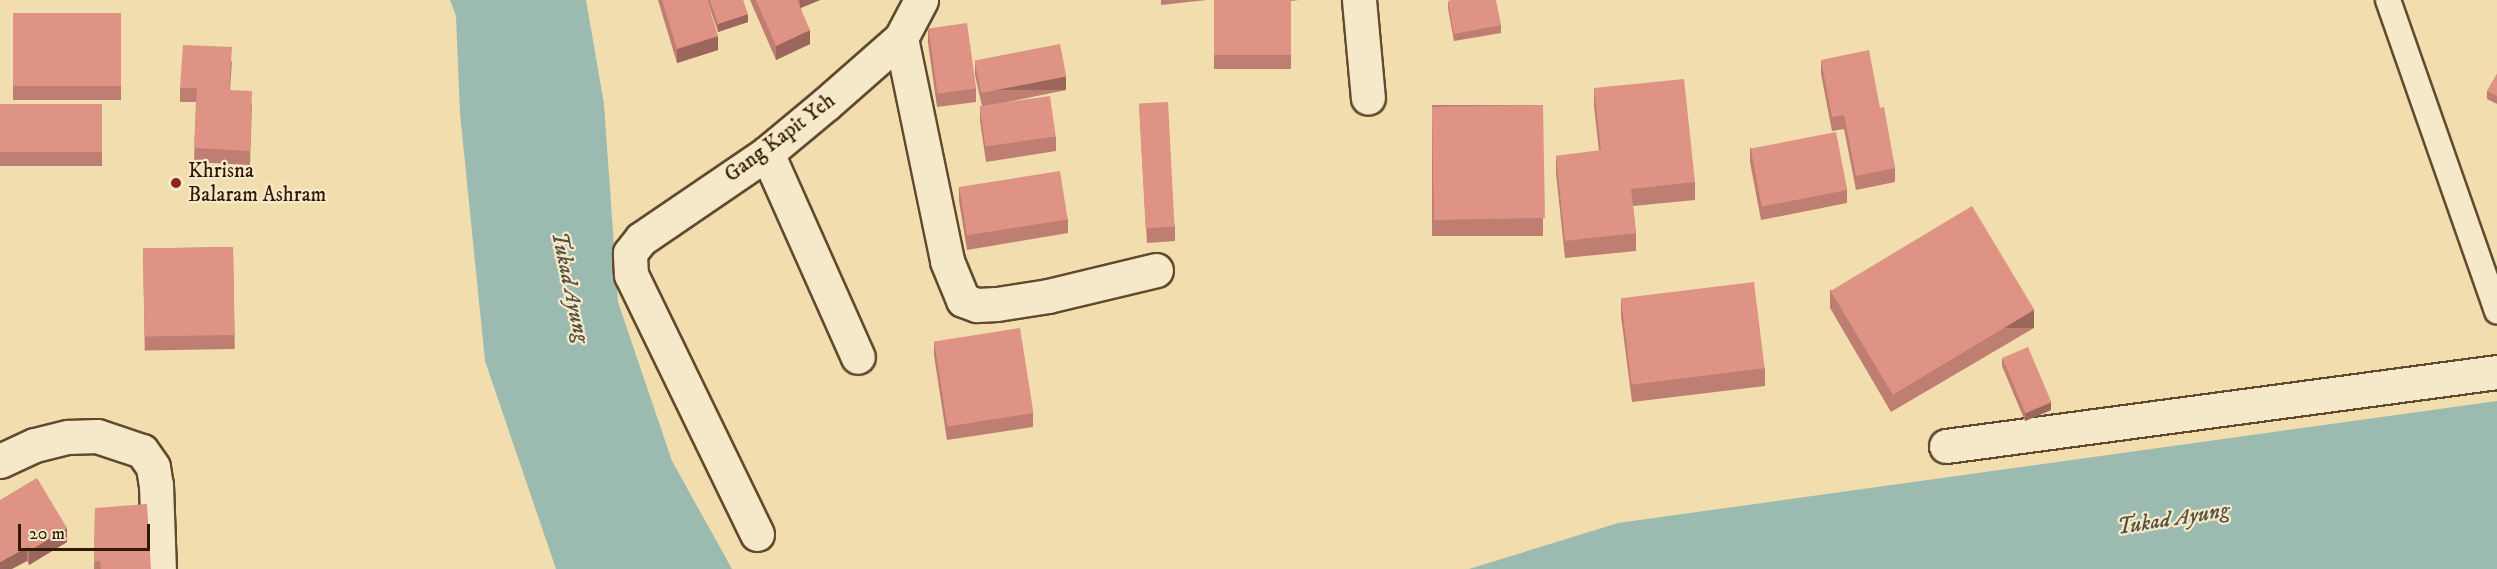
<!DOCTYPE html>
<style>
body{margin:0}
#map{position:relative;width:2497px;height:569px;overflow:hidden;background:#f1ddae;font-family:"IM FELL DW Pica",serif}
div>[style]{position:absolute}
.water>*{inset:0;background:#9bbbb0}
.roads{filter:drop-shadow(2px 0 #614a2e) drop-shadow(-2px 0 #614a2e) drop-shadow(0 2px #614a2e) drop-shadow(0 -2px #614a2e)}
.service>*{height:24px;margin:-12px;padding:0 12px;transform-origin:12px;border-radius:12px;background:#f6e9ca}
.minor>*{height:33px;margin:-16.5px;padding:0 16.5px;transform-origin:16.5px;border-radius:16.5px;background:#f6e9ca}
.wall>*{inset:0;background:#bf7e72;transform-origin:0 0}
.shaded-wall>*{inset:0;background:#9b675d;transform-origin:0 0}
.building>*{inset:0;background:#de9385;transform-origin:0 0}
.dots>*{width:16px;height:16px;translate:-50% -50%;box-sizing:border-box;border:3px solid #f6e9ca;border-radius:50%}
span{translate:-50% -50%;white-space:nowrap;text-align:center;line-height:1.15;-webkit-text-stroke:4.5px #f6e9ca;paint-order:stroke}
.street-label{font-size:21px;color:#311904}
.poi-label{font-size:21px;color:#311904}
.left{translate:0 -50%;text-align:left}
.water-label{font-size:22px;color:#565240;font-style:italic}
.scale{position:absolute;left:18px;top:524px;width:132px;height:27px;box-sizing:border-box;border:3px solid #311904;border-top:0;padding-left:8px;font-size:18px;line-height:21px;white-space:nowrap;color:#311904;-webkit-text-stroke:4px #f6e9ca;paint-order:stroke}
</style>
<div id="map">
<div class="water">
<i style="clip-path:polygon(450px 0,586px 0,604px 104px,618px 302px,672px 461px,732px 569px,556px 569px,485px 361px,460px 113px,456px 16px)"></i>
<i style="clip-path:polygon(2497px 401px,2497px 569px,1469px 569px,1618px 523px)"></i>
</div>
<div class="roads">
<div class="service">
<i style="left:2388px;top:0;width:330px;rotate:70.7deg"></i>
</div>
<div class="minor">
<i style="left:1359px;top:0;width:98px;rotate:84.8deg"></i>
<i style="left:901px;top:38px;width:228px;rotate:78.3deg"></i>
<i style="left:947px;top:261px;width:42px;rotate:67.7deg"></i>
<i style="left:963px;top:300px;width:15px;rotate:20deg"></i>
<i style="left:977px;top:305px;width:20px;rotate:-3deg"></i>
<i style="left:997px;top:304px;width:52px;rotate:-8.9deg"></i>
<i style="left:1048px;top:296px;width:111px;rotate:-13.5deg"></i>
<i style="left:767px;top:153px;width:223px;rotate:66deg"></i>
<i style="left:1946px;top:446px;width:556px;rotate:-7.65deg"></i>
<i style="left:0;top:461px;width:38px;rotate:-25deg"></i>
<i style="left:35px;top:445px;width:34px;rotate:-14deg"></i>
<i style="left:68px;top:437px;width:29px;rotate:-2deg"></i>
<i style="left:97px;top:436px;width:47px;rotate:18.4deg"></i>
<i style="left:142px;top:451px;width:19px;rotate:55deg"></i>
<i style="left:153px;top:467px;width:18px;rotate:81deg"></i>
<i style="left:156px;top:485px;width:84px;rotate:88deg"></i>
<i style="left:757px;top:534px;width:288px;rotate:-115.9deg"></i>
<i style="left:631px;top:275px;width:22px;rotate:-93deg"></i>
<i style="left:630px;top:253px;width:18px;rotate:-52deg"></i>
<i style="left:641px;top:239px;width:153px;rotate:-34.3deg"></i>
<i style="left:767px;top:153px;width:77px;rotate:-39.7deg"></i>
<i style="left:826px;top:104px;width:100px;rotate:-41.3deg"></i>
<i style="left:901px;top:38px;width:43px;rotate:-62.2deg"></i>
</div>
</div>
<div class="wall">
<i style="clip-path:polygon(658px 0,707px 0,718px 50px,677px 63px)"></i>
<i style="clip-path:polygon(707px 0,743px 0,748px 22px,718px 32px)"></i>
<i style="clip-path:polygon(750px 0,820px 0,801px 8px,810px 44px,776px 60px)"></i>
<i style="clip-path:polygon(1161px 0,1207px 0,1161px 5px)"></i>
<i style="clip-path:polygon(1214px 0,1299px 0,1291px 1px,1291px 69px,1214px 69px)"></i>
<i style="clip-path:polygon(1448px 1px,1501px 25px,1501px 33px,1454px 41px,1448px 8px)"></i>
<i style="left:121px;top:13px;width:87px;height:108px;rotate:90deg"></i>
<i style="clip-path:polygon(928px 29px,976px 88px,976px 102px,937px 107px,928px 43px)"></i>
<i style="clip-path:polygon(1821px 60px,1880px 108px,1895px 168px,1895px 182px,1856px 190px,1844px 129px,1832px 131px,1821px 74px)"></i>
<i style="clip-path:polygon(232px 61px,230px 90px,252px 104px,250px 165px,194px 162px,196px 102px,180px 102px,180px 88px)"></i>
<i style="clip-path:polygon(975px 61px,1066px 90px,998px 104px,1056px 137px,1056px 151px,986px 162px,980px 121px,980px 107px,982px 106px,975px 75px)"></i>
<i style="clip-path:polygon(2497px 74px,2497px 104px,2487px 99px,2487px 91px)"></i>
<i style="clip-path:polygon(1594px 88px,1695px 182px,1695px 200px,1633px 206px,1636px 233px,1636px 251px,1565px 258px,1556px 173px,1556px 156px,1599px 151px,1594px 106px)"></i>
<i style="left:0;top:104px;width:102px;height:62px"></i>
<i style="clip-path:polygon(1139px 104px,1175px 227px,1175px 241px,1147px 243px)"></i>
<i style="left:1543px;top:105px;width:131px;height:111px;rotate:90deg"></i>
<i style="clip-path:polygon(1750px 148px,1847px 190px,1847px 203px,1761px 220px,1750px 162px)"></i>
<i style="clip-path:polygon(959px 187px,1068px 219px,1068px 233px,967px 250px,959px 201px)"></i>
<i style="left:233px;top:247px;width:102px;height:90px;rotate:89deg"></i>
<i style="clip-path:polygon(1830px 290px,2034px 328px,1891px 412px,1830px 308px)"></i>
<i style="clip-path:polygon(1621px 298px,1765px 368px,1765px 386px,1632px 402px,1621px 316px)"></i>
<i style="clip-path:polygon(934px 341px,1033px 413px,1033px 427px,947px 440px,934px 355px)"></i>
<i style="clip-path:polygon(2002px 358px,2051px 410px,2025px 421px,2002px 366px)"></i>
<i style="clip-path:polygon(0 500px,67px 542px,29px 565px)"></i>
<i style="clip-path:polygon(95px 508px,151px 569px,94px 569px)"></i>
</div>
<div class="shaded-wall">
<i style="clip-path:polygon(800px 0,820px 0,800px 8px)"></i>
<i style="clip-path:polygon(748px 14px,748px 22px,718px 32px,718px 24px)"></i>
<i style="clip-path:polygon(810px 30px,810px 44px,776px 60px,776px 46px)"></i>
<i style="clip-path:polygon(718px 36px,718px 50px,677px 63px,677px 49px)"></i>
<i style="left:1066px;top:76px;width:14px;height:86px;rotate:90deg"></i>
<i style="left:2034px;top:310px;width:18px;height:166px;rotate:90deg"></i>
<i style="clip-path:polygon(2051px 402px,2051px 410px,2025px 421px,2025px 413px)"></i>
<i style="clip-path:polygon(67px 528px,67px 542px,29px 565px,29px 551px)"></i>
<i style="clip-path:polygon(27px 547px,27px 561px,12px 569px,0 569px,0 562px)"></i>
</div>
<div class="building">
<i style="clip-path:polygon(662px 0,707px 0,718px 36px,677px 49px)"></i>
<i style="clip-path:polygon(710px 0,743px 0,748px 14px,718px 24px)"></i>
<i style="clip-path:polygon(756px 0,797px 0,810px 30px,776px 46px)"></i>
<i style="left:1214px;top:0;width:77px;height:55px"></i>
<i style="clip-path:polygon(1451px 0,1496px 0,1501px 25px,1454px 34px,1448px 1px)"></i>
<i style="left:121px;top:13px;width:73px;height:108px;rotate:90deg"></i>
<i style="left:967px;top:23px;width:66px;height:39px;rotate:82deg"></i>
<i style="left:1060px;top:44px;width:33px;height:87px;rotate:79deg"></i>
<i style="clip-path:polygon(183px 45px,232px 47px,229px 90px,252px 91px,250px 151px,194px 148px,197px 88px,180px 88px)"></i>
<i style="clip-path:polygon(1869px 50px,1880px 108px,1884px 107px,1895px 168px,1856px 176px,1844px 115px,1832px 117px,1821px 60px)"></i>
<i style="clip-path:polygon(2497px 74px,2497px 96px,2487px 91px)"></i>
<i style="clip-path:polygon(1684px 79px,1695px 182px,1631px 189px,1636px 233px,1565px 241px,1556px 156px,1601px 150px,1594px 88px)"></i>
<i style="left:1050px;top:96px;width:41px;height:71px;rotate:82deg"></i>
<i style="left:1168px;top:102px;width:125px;height:29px;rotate:87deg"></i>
<i style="left:0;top:104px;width:102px;height:48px"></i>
<i style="left:1543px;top:105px;width:113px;height:111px;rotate:89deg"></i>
<i style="left:1836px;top:132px;width:59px;height:87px;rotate:79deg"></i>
<i style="left:1060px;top:171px;width:49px;height:102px;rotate:81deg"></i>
<i style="left:1972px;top:206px;width:121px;height:165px;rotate:59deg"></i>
<i style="left:233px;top:247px;width:88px;height:90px;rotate:89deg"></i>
<i style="left:1754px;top:282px;width:87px;height:134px;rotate:83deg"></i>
<i style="left:1020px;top:328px;width:86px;height:87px;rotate:81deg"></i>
<i style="left:2028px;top:347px;width:60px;height:28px;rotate:67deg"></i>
<i style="clip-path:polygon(37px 478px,67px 528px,29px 551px,27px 547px,0 562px,0 500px)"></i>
<i style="clip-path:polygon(147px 504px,151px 569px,101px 569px,100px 561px,94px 561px,95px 508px)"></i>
</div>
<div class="dots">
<i style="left:176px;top:183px;background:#8f2418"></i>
</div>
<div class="street-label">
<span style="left:780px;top:138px;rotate:-37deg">Gang Kapit Yeh</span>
</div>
<div class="poi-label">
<span class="left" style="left:188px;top:183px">Khrisna<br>Balaram Ashram</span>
</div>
<div class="water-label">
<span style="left:570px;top:287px;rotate:78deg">Tukad Ayung</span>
<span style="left:2173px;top:519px;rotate:-9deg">Tukad Ayung</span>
</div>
<div class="scale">20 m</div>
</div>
